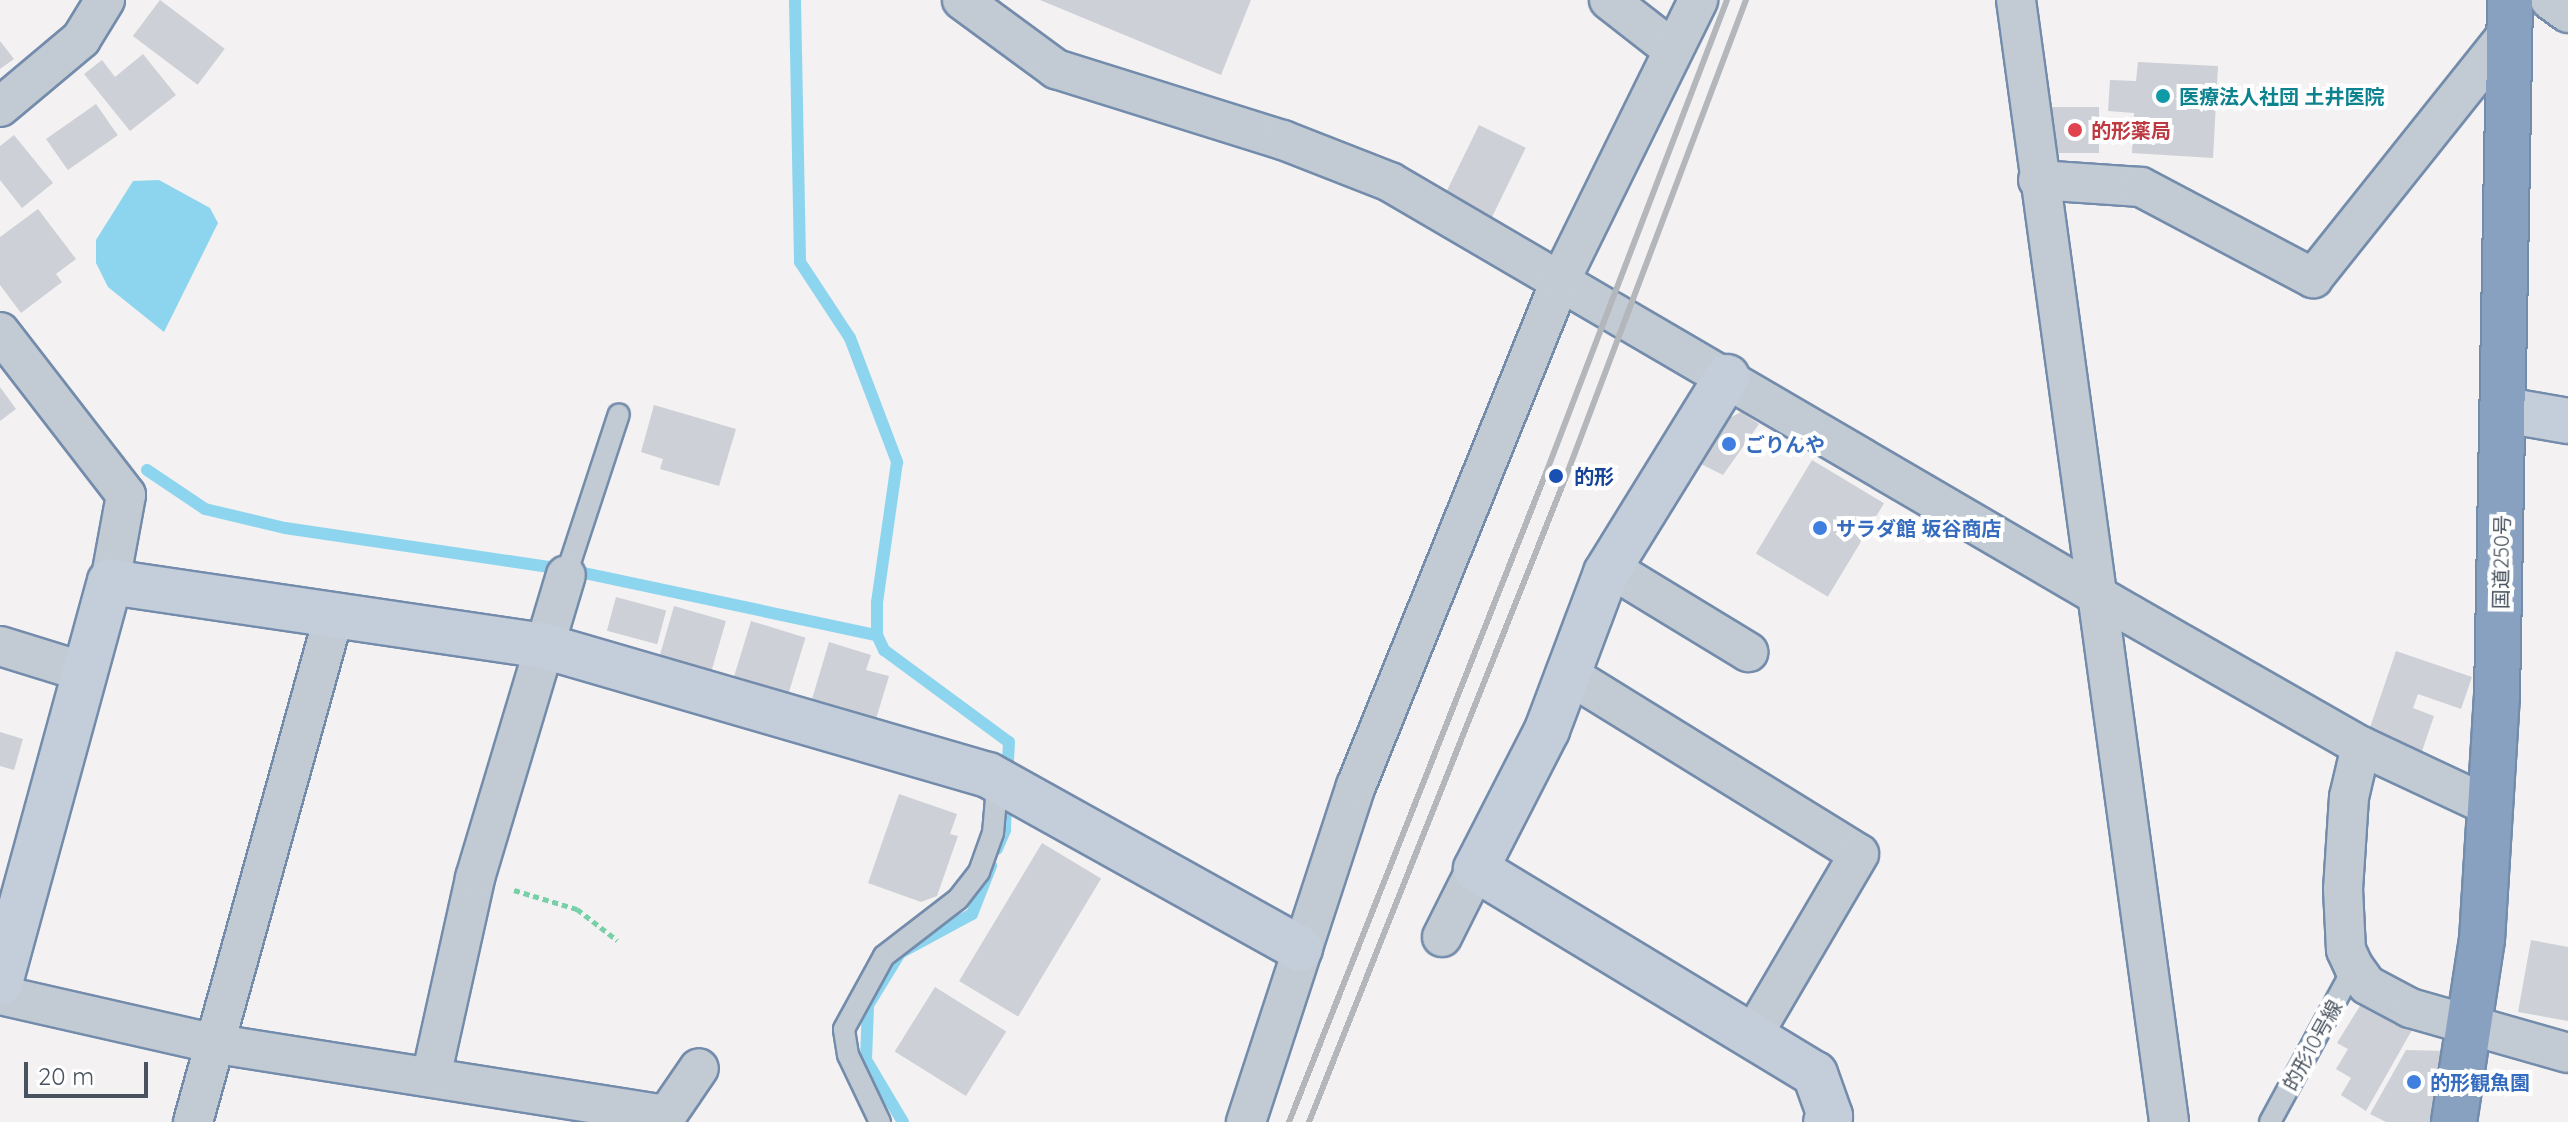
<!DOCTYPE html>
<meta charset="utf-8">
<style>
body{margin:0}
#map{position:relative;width:2568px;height:1122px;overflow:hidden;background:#f3f1f1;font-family:Quicksand,"Noto Sans JP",sans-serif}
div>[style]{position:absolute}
.water>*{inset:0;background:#8dd5ee}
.stream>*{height:12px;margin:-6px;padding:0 6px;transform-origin:6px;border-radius:6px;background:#8dd5ee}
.building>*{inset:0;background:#cdd0d6;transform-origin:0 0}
.path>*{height:5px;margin-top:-2.5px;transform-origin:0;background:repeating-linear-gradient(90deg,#77d0a8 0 6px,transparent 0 10px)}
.roads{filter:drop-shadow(2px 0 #748cac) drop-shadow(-2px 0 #748cac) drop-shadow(0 2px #748cac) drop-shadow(0 -2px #748cac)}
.lane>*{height:20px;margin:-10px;padding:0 10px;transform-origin:10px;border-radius:10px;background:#c2cbd3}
.street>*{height:38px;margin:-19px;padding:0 19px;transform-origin:19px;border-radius:19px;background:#c2cbd3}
.secondary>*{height:44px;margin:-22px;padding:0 22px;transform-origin:22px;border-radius:22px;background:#c4cdda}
.highway>*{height:44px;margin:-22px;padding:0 22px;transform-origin:22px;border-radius:22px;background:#89a1c0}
.rail>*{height:6px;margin:-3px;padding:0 3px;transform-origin:3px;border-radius:3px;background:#b3b6bb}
.dots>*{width:22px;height:22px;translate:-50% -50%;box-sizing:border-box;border:4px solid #fff;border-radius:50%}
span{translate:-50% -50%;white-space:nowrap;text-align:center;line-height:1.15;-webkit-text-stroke:8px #fff;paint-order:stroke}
.culture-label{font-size:20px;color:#0d838f;font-weight:700}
.left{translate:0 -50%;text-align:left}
.health-label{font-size:20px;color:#be3a42;font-weight:700}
.shop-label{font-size:20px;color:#366cbe;font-weight:700}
.transit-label{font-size:20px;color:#164399;font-weight:700}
.street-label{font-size:20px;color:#48535f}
.scale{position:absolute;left:24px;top:1062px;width:124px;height:36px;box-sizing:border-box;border:4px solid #48535f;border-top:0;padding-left:10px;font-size:24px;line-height:28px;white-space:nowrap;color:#48535f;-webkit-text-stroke:6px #fff;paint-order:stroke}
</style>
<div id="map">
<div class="water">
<i style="clip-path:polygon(159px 180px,210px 208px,218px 223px,164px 332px,108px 287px,96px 263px,96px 240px,133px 181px)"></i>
</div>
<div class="stream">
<i style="left:795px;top:0;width:262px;rotate:88.9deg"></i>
<i style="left:800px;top:262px;width:91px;rotate:56.7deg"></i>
<i style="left:850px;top:338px;width:133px;rotate:69.2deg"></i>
<i style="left:897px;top:462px;width:141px;rotate:98.1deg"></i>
<i style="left:877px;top:602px;width:33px;rotate:90deg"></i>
<i style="left:877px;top:635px;width:17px;rotate:65deg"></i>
<i style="left:884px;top:650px;width:155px;rotate:36.4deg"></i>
<i style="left:1009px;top:742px;width:33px;rotate:93deg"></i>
<i style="left:147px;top:470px;width:70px;rotate:33.9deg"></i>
<i style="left:205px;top:509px;width:82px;rotate:13.4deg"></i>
<i style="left:285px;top:528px;width:288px;rotate:8.4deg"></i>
<i style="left:570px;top:570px;width:314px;rotate:12deg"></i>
<i style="left:997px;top:849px;width:21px;rotate:-67deg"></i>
<i style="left:1005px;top:830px;width:33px;rotate:-88deg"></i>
<i style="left:903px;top:1122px;width:72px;rotate:-120.8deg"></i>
<i style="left:866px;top:1060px;width:55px;rotate:-87.9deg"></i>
<i style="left:868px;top:1005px;width:61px;rotate:-58.4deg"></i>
<i style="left:900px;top:953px;width:82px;rotate:-28.4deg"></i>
<i style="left:972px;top:914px;width:52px;rotate:-68.4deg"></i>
</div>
<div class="building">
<i style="left:160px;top:0;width:81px;height:45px;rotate:37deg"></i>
<i style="clip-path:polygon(1040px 0,1251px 0,1221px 75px)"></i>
<i style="clip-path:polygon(0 41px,14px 59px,0 69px)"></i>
<i style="clip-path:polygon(143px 54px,176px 95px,130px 131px,84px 74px,102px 60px,115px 77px)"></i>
<i style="clip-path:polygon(2138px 62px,2218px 66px,2213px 158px,2132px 153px,2134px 113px,2108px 111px,2110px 80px,2136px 81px)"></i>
<i style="left:96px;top:104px;width:38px;height:61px;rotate:55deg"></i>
<i style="left:2052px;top:107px;width:47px;height:46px"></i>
<i style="left:1479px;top:125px;width:52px;height:78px;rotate:26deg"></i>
<i style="clip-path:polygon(14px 135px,53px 183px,22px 208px,0 180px,0 146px)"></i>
<i style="clip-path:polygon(38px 209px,76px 259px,56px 274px,62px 282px,21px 313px,0 285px,0 237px)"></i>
<i style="clip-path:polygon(0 387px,16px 409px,0 421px)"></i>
<i style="clip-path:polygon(654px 405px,736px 429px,719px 486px,660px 469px,663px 459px,641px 452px)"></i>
<i style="clip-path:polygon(1741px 412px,1759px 424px,1723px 475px,1701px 464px,1726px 420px)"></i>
<i style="left:1812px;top:460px;width:84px;height:109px;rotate:31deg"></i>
<i style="left:616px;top:597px;width:52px;height:35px;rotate:15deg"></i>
<i style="left:674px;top:606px;width:54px;height:52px;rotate:16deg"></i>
<i style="left:751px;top:621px;width:57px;height:58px;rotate:17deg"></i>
<i style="clip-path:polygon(829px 642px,871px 655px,866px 670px,889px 676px,876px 719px,812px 699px)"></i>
<i style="clip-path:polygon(2396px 651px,2472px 677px,2461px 709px,2418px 694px,2413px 708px,2434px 716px,2419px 760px,2365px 742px)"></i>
<i style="clip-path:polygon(0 732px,23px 739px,14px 770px,0 766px)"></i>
<i style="clip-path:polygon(899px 794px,957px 814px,950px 834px,958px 836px,937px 896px,921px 902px,868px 883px)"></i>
<i style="left:1042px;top:843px;width:69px;height:161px;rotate:31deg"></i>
<i style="clip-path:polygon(2531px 940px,2568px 947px,2568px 1021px,2518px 1012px)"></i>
<i style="left:935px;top:987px;width:84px;height:76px;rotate:32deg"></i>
<i style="clip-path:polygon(2363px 1001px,2412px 1030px,2366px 1111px,2341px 1095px,2351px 1078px,2336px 1069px,2348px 1049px,2337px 1043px)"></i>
<i style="clip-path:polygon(2406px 1050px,2446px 1051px,2432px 1122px,2386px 1122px,2370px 1114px)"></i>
</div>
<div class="path">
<i style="left:514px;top:890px;width:66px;rotate:16.8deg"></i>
<i style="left:577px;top:909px;width:51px;rotate:37.8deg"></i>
</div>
<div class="roads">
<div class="lane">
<i style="left:566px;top:575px;width:169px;rotate:-71.8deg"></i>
<i style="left:880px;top:1122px;width:74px;rotate:-115.5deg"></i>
<i style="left:848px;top:1055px;width:26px;rotate:-99deg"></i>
<i style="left:844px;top:1029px;width:83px;rotate:-61.3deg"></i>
<i style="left:884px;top:956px;width:93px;rotate:-37.6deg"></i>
<i style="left:958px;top:899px;width:34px;rotate:-52deg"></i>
<i style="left:979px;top:872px;width:41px;rotate:-70.3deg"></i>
<i style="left:993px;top:833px;width:35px;rotate:-85deg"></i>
<i style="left:996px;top:798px;width:19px;rotate:-111deg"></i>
<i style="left:2270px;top:1122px;width:176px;rotate:-61.5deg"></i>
</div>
<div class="street">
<i style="left:962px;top:0;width:117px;rotate:36.3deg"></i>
<i style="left:1056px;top:69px;width:238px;rotate:17.4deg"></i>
<i style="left:1283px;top:140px;width:115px;rotate:21.4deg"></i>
<i style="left:1390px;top:182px;width:858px;rotate:30.3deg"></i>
<i style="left:2131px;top:615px;width:265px;rotate:29.7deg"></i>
<i style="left:2361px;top:746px;width:144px;rotate:25.1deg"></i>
<i style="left:1609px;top:0;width:81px;rotate:38deg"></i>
<i style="left:2016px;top:0;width:1132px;rotate:82.23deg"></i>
<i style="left:2550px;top:0;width:22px;rotate:36deg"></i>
<i style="left:0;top:107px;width:106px;rotate:-40deg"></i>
<i style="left:81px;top:39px;width:46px;rotate:-58.4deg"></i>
<i style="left:2038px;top:180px;width:103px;rotate:3.9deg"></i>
<i style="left:2141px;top:187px;width:195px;rotate:27.9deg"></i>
<i style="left:2313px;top:278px;width:310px;rotate:-51.4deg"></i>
<i style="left:0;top:332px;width:206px;rotate:52.3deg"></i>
<i style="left:126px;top:495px;width:88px;rotate:100.4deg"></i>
<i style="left:1610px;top:568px;width:162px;rotate:31.3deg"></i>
<i style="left:0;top:646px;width:88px;rotate:17.2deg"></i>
<i style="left:1566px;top:673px;width:344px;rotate:31.7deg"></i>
<i style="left:1859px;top:854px;width:208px;rotate:120.4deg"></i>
<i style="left:2361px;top:746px;width:52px;rotate:103.2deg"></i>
<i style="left:2349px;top:797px;width:92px;rotate:93.7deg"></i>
<i style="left:2343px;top:889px;width:61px;rotate:87.2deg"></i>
<i style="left:2346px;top:950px;width:19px;rotate:65deg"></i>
<i style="left:2354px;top:967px;width:22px;rotate:54deg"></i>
<i style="left:2367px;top:985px;width:49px;rotate:28.1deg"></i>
<i style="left:2410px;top:1008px;width:164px;rotate:15.9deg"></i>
<i style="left:1442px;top:937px;width:76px;rotate:-63.4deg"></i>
<i style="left:0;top:995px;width:216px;rotate:12.8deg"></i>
<i style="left:211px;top:1043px;width:462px;rotate:9deg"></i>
<i style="left:431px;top:1077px;width:204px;rotate:-77.5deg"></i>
<i style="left:475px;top:878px;width:316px;rotate:-73.3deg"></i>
<i style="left:193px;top:1122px;width:526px;rotate:-74.46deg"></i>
<i style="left:662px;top:1122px;width:65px;rotate:-55.6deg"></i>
<i style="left:1246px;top:1122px;width:354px;rotate:-71.9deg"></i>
<i style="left:1356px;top:786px;width:547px;rotate:-67.98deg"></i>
<i style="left:1561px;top:279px;width:311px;rotate:-63.8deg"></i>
</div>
<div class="secondary">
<i style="left:1727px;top:377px;width:230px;rotate:121.7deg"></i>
<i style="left:1606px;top:573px;width:168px;rotate:110.6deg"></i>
<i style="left:1547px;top:730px;width:156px;rotate:117.1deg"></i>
<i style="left:1476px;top:869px;width:396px;rotate:31.2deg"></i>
<i style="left:1815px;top:1074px;width:45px;rotate:70.3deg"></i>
<i style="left:1830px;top:1116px;width:7px;rotate:124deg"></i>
<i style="left:2505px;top:410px;width:64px;rotate:9.9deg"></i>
<i style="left:0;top:983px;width:416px;rotate:-74.7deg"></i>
<i style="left:110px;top:582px;width:439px;rotate:8.4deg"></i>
<i style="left:544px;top:646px;width:462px;rotate:16.2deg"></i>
<i style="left:988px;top:775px;width:357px;rotate:29.1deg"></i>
</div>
<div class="highway">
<i style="left:2454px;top:1122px;width:184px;rotate:-81.3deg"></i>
<i style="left:2482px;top:940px;width:244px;rotate:-86.5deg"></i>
<i style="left:2497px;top:696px;width:696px;rotate:-88.93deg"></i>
</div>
</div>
<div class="rail">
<i style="left:1289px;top:1122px;width:698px;rotate:-68.4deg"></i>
<i style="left:1546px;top:473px;width:506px;rotate:-69.06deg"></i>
<i style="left:1309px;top:1122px;width:692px;rotate:-68.29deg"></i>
<i style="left:1565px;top:479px;width:512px;rotate:-69.3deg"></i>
</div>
<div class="dots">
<i style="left:2163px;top:96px;background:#0f9aa8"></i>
<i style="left:2075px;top:130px;background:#e0444e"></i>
<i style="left:1729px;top:444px;background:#3f7fe0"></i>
<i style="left:1556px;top:476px;background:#1a4fb4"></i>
<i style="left:1820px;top:528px;background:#3f7fe0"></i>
<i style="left:2414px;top:1082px;background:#3f7fe0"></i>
</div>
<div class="culture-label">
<span class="left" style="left:2179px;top:96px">医療法人社団 土井医院</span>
</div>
<div class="health-label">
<span class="left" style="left:2091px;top:130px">的形薬局</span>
</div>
<div class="shop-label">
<span class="left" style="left:1745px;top:444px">ごりんや</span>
<span class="left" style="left:1836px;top:528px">サラダ館 坂谷商店</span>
<span class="left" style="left:2430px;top:1082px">的形観魚園</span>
</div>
<div class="transit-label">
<span class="left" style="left:1574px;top:476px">的形</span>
</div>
<div class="street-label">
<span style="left:2501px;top:562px;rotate:-89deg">国道250号</span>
<span style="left:2312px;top:1045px;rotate:-61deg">的形10号線</span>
</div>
<div class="scale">20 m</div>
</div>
